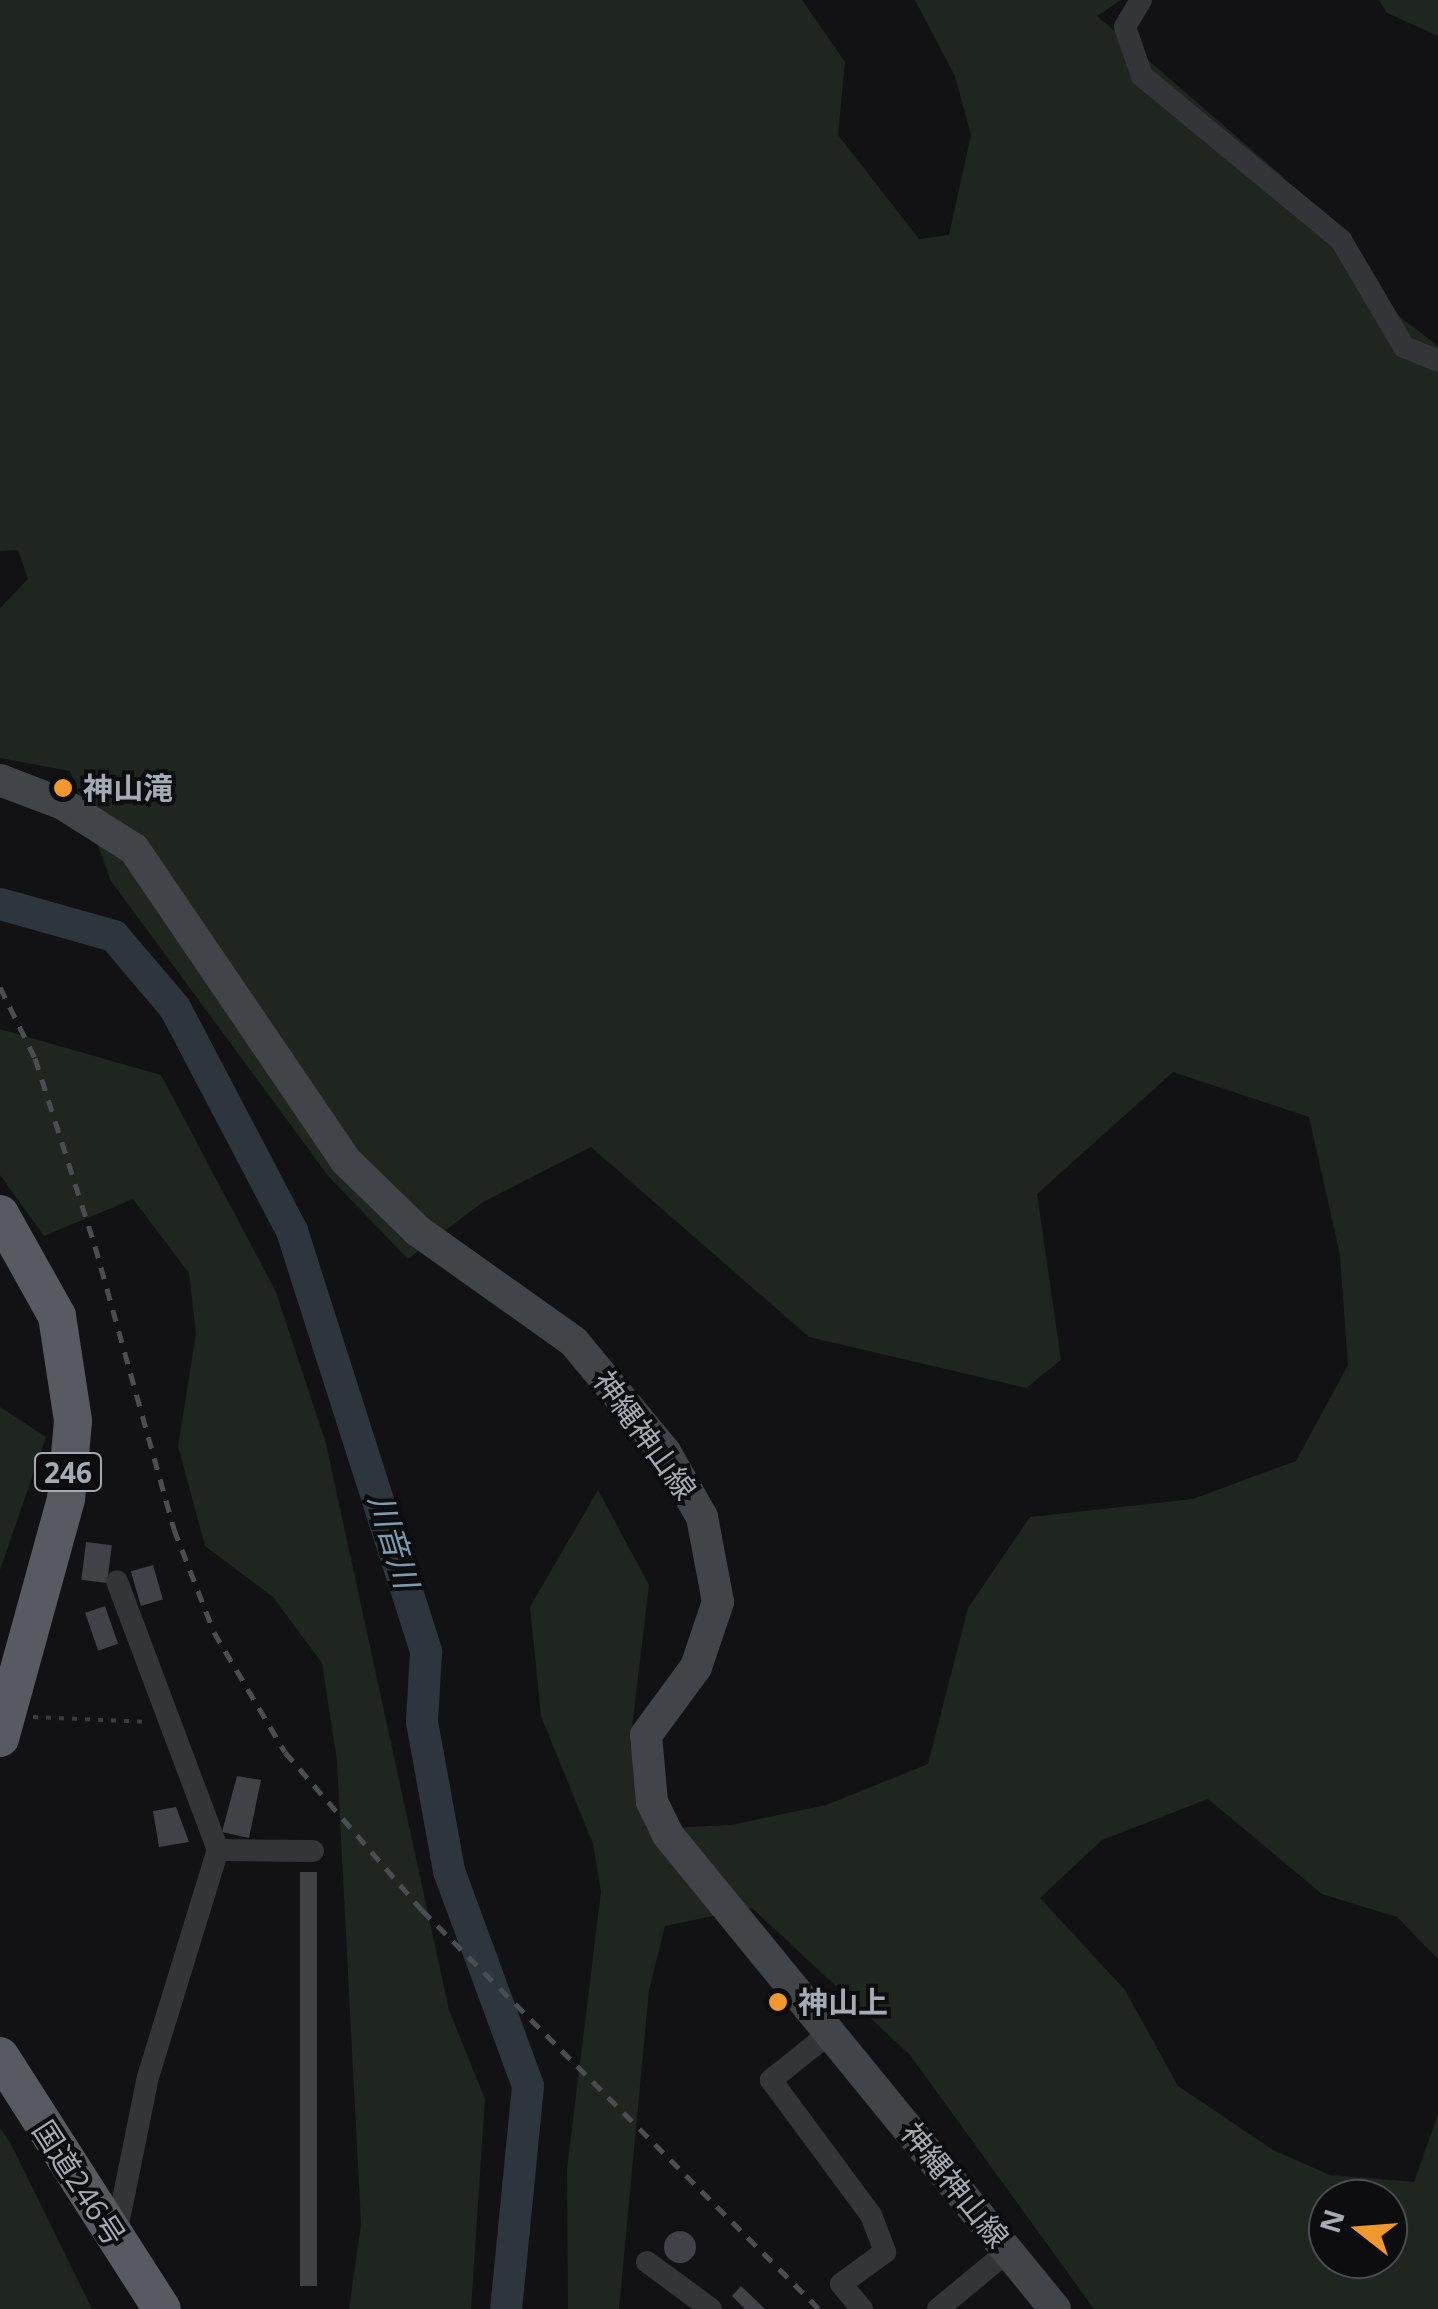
<!DOCTYPE html>
<meta charset="utf-8">
<style>
body{margin:0}
#map{position:relative;width:1438px;height:2309px;overflow:hidden;background:#121214;font-family:"Open Sans","Noto Sans JP",sans-serif}
div>[style]{position:absolute}
.green>*{inset:0;background:#1e261f}
.river>*{height:32px;margin:-16px;padding:0 16px;transform-origin:16px;border-radius:16px;background:#2c363c}
.building>*{inset:0;background:#414247;transform-origin:0 0}
.round{border-radius:50%}
.path>*{height:4px;margin-top:-2px;transform-origin:0;background:repeating-linear-gradient(90deg,#393c40 0 5px,transparent 0 13px)}
.minor>*{height:22px;margin:-11px;padding:0 11px;transform-origin:11px;border-radius:11px;background:#333539}
.secondary>*{height:32px;margin:-16px;padding:0 16px;transform-origin:16px;border-radius:16px;background:#414449}
.trunk>*{height:38px;margin:-19px;padding:0 19px;transform-origin:19px;border-radius:19px;background:#575a61}
.rail>*{height:5px;margin-top:-2.5px;transform-origin:0;background:repeating-linear-gradient(90deg,#4a4d52 0 12px,transparent 0 22px)}
.dots>*{width:28px;height:28px;translate:-50% -50%;box-sizing:border-box;border:5px solid #0d0d0f;border-radius:50%}
span{translate:-50% -50%;white-space:nowrap;text-align:center;line-height:1.15;-webkit-text-stroke:8px #0d0d0f;paint-order:stroke}
.shield-label span{padding:2px 8px;background:#0d0d0f;border:2px solid;border-radius:8px;-webkit-text-stroke-width:0}
.shield-label{font-size:28px;color:#a4abb4;font-weight:700}
.poi-label{font-size:30px;color:#a4abb4;font-weight:700}
.left{translate:0 -50%;text-align:left}
.street-label{font-size:30px;color:#a4abb4}
.water-label{font-size:32px;color:#7b9daf;font-style:italic}
.north{position:absolute;left:1308px;top:2179px;width:100px;height:100px;box-sizing:border-box;background:#0d0d0f;border:2px solid #494c51;border-radius:50%;rotate:287deg;font-size:28px;font-weight:700;line-height:40px;text-align:center;color:#a4abb4}
.north::after{content:'';display:block;margin:auto;width:35px;height:45px;background:#ef982f;clip-path:polygon(50% 0,100% 100%,50% 72%,0 100%)}
</style>
<div id="map">
<div class="green">
<i style="clip-path:polygon(evenodd,0 0,802px 0,845px 62px,838px 135px,919px 239px,949px 235px,971px 135px,955px 76px,915px 0,1121px 0,1097px 16px,1282px 176px,1369px 293px,1438px 346px,1438px 1959px,1397px 1917px,1322px 1894px,1208px 1799px,1102px 1840px,1040px 1898px,1125px 1990px,1178px 2086px,1273px 2150px,1330px 2175px,1414px 2182px,1438px 2114px,1438px 2309px,1094px 2309px,910px 2055px,752px 1908px,665px 1926px,649px 1990px,619px 2309px,568px 2309px,567px 2169px,601px 1892px,593px 1844px,541px 1716px,530px 1607px,598px 1490px,649px 1585px,630px 1744px,646px 1829px,731px 1825px,826px 1805px,928px 1764px,968px 1608px,1030px 1517px,1193px 1499px,1296px 1461px,1348px 1365px,1340px 1255px,1309px 1117px,1173px 1072px,1037px 1194px,1061px 1360px,1026px 1388px,809px 1337px,591px 1147px,483px 1202px,408px 1259px,329px 1177px,111px 881px,70px 771px,0 758px,0 608px,28px 579px,18px 550px,0 551px,0 0,1328px 2199px,1388px 2199px,1388px 2259px,1328px 2259px,1328px 2199px)"></i>
<i style="clip-path:polygon(1379px 0,1438px 0,1438px 36px,1387px 13px)"></i>
<i style="clip-path:polygon(0 1029px,161px 1075px,276px 1292px,326px 1444px,449px 2010px,485px 2099px,471px 2309px,349px 2309px,361px 2224px,337px 1761px,322px 1663px,273px 1597px,205px 1546px,178px 1446px,196px 1334px,189px 1273px,133px 1199px,44px 1236px,0 1175px)"></i>
<i style="clip-path:polygon(0 1407px,46px 1437px,0 1570px)"></i>
<i style="clip-path:polygon(0 2128px,11px 2144px,92px 2309px,0 2309px)"></i>
</div>
<div class="river">
<i style="left:0;top:904px;width:118px;rotate:15.7deg"></i>
<i style="left:114px;top:936px;width:94px;rotate:49.7deg"></i>
<i style="left:175px;top:1008px;width:252px;rotate:62.3deg"></i>
<i style="left:292px;top:1231px;width:442px;rotate:72.3deg"></i>
<i style="left:426px;top:1652px;width:70px;rotate:93.3deg"></i>
<i style="left:422px;top:1722px;width:151px;rotate:79.7deg"></i>
<i style="left:449px;top:1871px;width:229px;rotate:69.8deg"></i>
<i style="left:528px;top:2086px;width:224px;rotate:95.6deg"></i>
</div>
<div class="building">
<i style="left:86px;top:1542px;width:26px;height:38px;rotate:7deg"></i>
<i style="left:153px;top:1565px;width:36px;height:23px;rotate:74deg"></i>
<i style="left:105px;top:1606px;width:40px;height:21px;rotate:71deg"></i>
<i style="clip-path:polygon(237px 1776px,261px 1780px,249px 1838px,222px 1832px)"></i>
<i style="clip-path:polygon(176px 1807px,189px 1842px,159px 1847px,153px 1811px)"></i>
<i style="left:300px;top:1872px;width:17px;height:414px"></i>
<i class="round" style="left:664px;top:2231px;width:32px;height:32px"></i>
<i style="clip-path:polygon(741px 2286px,765px 2309px,745px 2309px,732px 2296px)"></i>
</div>
<div class="path">
<i style="left:33px;top:1717px;width:116px;rotate:2.5deg"></i>
</div>
<div class="minor">
<i style="left:1141px;top:0;width:31px;rotate:121deg"></i>
<i style="left:1125px;top:27px;width:52px;rotate:70.9deg"></i>
<i style="left:1142px;top:76px;width:258px;rotate:39.5deg"></i>
<i style="left:1341px;top:240px;width:124px;rotate:59.5deg"></i>
<i style="left:1404px;top:347px;width:37px;rotate:22deg"></i>
<i style="left:218px;top:1850px;width:95px;rotate:0.6deg"></i>
<i style="left:831px;top:2032px;width:77px;rotate:141.3deg"></i>
<i style="left:771px;top:2080px;width:168px;rotate:53.5deg"></i>
<i style="left:871px;top:2215px;width:40px;rotate:69deg"></i>
<i style="left:885px;top:2252px;width:54px;rotate:144deg"></i>
<i style="left:841px;top:2284px;width:33px;rotate:50deg"></i>
<i style="left:115px;top:2239px;width:165px;rotate:-78.5deg"></i>
<i style="left:148px;top:2077px;width:238px;rotate:-72.9deg"></i>
<i style="left:218px;top:1850px;width:287px;rotate:-110.6deg"></i>
<i style="left:647px;top:2262px;width:79px;rotate:36.3deg"></i>
<i style="left:938px;top:2309px;width:91px;rotate:-39.6deg"></i>
</div>
<div class="secondary">
<i style="left:0;top:780px;width:67px;rotate:20.9deg"></i>
<i style="left:63px;top:804px;width:84px;rotate:32.4deg"></i>
<i style="left:134px;top:849px;width:376px;rotate:55.8deg"></i>
<i style="left:345px;top:1160px;width:102px;rotate:44.2deg"></i>
<i style="left:418px;top:1231px;width:191px;rotate:35.4deg"></i>
<i style="left:574px;top:1342px;width:143px;rotate:50.4deg"></i>
<i style="left:665px;top:1452px;width:75px;rotate:60.4deg"></i>
<i style="left:702px;top:1517px;width:86px;rotate:79.3deg"></i>
<i style="left:718px;top:1602px;width:69px;rotate:108.7deg"></i>
<i style="left:696px;top:1667px;width:84px;rotate:126.3deg"></i>
<i style="left:646px;top:1735px;width:67px;rotate:84.9deg"></i>
<i style="left:652px;top:1802px;width:37px;rotate:64deg"></i>
<i style="left:668px;top:1835px;width:612px;rotate:50.77deg"></i>
</div>
<div class="trunk">
<i style="left:0;top:1214px;width:117px;rotate:60.8deg"></i>
<i style="left:57px;top:1316px;width:106px;rotate:81.3deg"></i>
<i style="left:73px;top:1421px;width:78px;rotate:95.1deg"></i>
<i style="left:66px;top:1499px;width:248px;rotate:105.4deg"></i>
<i style="left:0;top:2056px;width:300px;rotate:57.4deg"></i>
</div>
<div class="rail">
<i style="left:0;top:987px;width:79px;rotate:63.8deg"></i>
<i style="left:35px;top:1058px;width:197px;rotate:72.3deg"></i>
<i style="left:95px;top:1246px;width:294px;rotate:74.4deg"></i>
<i style="left:174px;top:1529px;width:110px;rotate:68.8deg"></i>
<i style="left:214px;top:1632px;width:139px;rotate:59.4deg"></i>
<i style="left:285px;top:1752px;width:209px;rotate:49.1deg"></i>
<i style="left:422px;top:1910px;width:563px;rotate:45.14deg"></i>
</div>
<div class="dots">
<i style="left:63px;top:788px;background:#ef982f"></i>
<i style="left:778px;top:2002px;background:#ef982f"></i>
</div>
<div class="shield-label">
<span style="left:68px;top:1472px">246</span>
</div>
<div class="poi-label">
<span class="left" style="left:83px;top:788px">神山滝</span>
<span class="left" style="left:798px;top:2002px">神山上</span>
</div>
<div class="street-label">
<span style="left:645px;top:1435px;rotate:54deg">神縄神山線</span>
<span style="left:79px;top:2183px;rotate:57deg">国道246号</span>
<span style="left:955px;top:2185px;rotate:51deg">神縄神山線</span>
</div>
<div class="water-label">
<span style="left:394px;top:1541px;rotate:73deg">川音川</span>
</div>
<div class="north">N</div>
</div>
